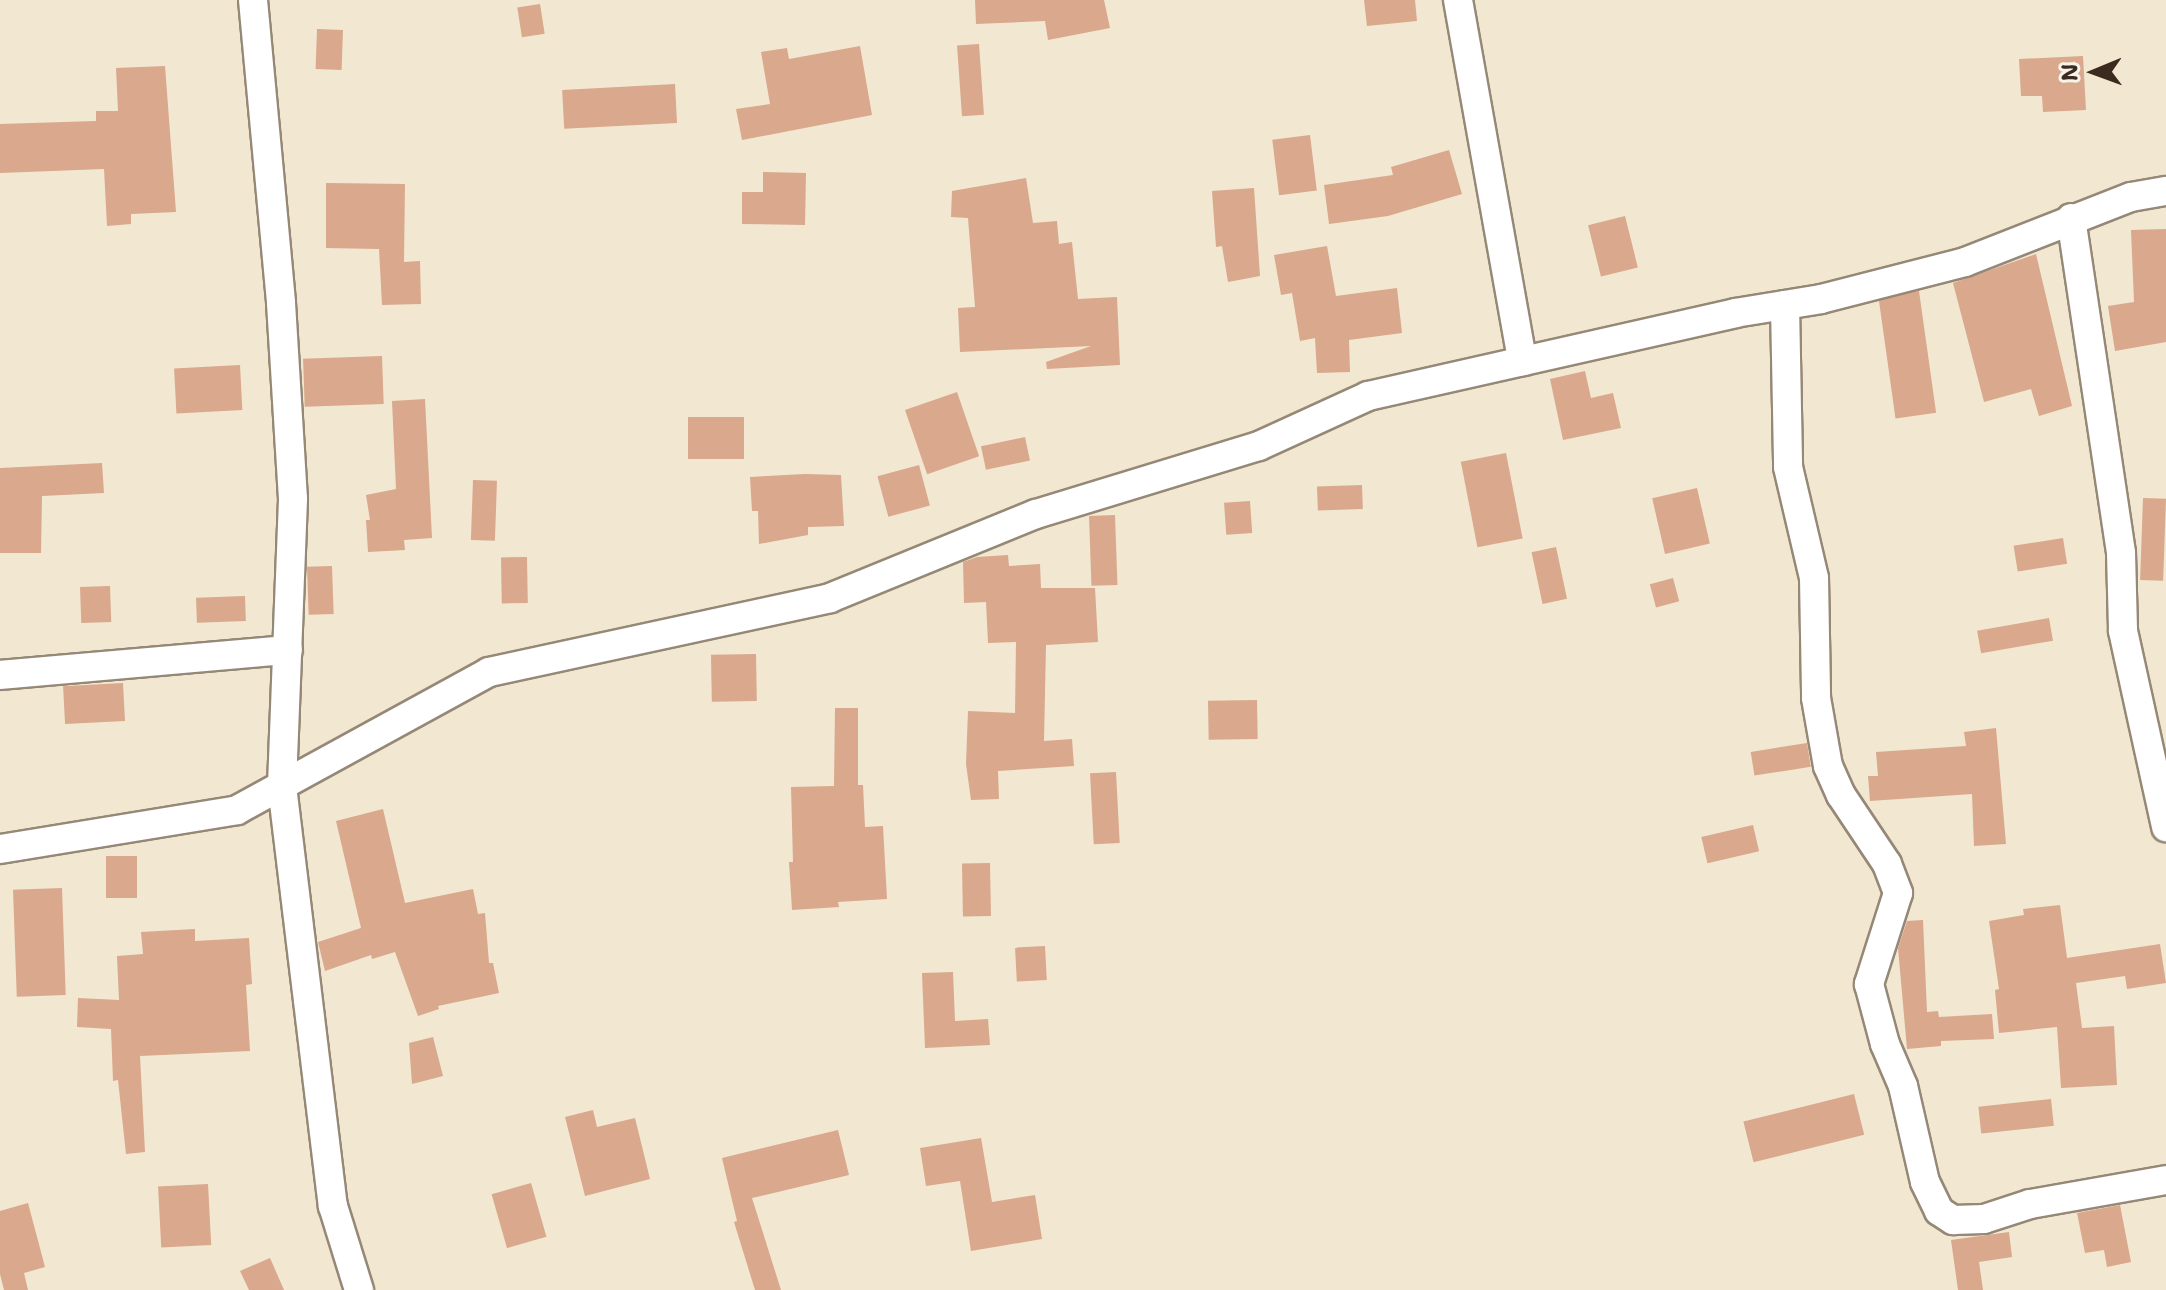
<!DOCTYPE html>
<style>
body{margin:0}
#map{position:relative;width:2166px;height:1290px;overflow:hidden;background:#f2e7d0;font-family:"Shantell Sans",sans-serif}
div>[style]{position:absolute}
.building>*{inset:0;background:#d9a88d;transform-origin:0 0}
.roads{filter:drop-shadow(2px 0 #968877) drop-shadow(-2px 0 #968877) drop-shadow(0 2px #968877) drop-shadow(0 -2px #968877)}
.minor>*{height:28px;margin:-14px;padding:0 14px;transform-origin:14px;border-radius:14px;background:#fff}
span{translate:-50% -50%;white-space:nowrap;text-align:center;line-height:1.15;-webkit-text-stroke:6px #f7f3e8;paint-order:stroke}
.north{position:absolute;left:2054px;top:32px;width:80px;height:80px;-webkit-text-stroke:6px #f7f3e8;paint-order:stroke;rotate:269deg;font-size:22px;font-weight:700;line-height:32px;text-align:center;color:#3b2a1e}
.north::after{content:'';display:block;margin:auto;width:28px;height:36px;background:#3b2a1e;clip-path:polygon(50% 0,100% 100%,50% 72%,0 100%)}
</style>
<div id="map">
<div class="building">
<i style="clip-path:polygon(975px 0,1104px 0,1110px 28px,1048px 40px,1045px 21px,976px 24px)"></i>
<i style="clip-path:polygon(1364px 0,1415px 0,1417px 21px,1367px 26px)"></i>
<i style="left:540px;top:4px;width:30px;height:23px;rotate:81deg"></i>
<i style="left:317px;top:29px;width:26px;height:40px;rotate:2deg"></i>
<i style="left:979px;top:44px;width:71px;height:22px;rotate:86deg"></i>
<i style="clip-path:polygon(860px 46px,872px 115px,742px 140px,736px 109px,770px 104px,761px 52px,787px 48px,789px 59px)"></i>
<i style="clip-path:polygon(2083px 56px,2086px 110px,2043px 112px,2042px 96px,2021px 96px,2019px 59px)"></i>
<i style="clip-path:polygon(165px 66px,176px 212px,131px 214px,131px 224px,107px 226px,104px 169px,0 173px,0 124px,96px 121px,96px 111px,118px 111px,116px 68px)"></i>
<i style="left:675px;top:84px;width:39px;height:113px;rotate:87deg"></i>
<i style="left:1310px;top:135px;width:56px;height:38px;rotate:83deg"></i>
<i style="clip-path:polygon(1449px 150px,1462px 194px,1388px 216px,1329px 224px,1324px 185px,1393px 175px,1391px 167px)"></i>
<i style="clip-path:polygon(763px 172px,806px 173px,805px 225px,742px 224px,742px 192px,763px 192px)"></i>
<i style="clip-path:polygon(1026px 178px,1033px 223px,1057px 221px,1059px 244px,1072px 242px,1078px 299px,1117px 297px,1120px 365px,1047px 369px,1046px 362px,1091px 346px,960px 352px,958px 308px,975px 307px,968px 218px,951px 217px,952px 191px)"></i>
<i style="clip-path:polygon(326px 183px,405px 184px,404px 262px,420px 261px,421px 304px,382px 305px,379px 249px,326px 248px)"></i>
<i style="clip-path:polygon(1254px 188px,1260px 276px,1228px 282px,1222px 246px,1216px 247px,1212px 191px)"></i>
<i style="left:1625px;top:216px;width:53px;height:38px;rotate:76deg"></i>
<i style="clip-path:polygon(2166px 229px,2166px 342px,2115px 351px,2108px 306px,2134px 302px,2131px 230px)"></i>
<i style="clip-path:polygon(1327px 246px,1336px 296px,1397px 288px,1402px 333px,1349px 340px,1350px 372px,1317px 373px,1315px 338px,1300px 341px,1292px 293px,1281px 295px,1274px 255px)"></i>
<i style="clip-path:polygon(2036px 254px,2072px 406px,2039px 416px,2031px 389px,1984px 402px,1953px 283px)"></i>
<i style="left:1919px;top:291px;width:123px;height:41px;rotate:82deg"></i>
<i style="left:382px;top:356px;width:48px;height:79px;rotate:88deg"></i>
<i style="left:240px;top:365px;width:45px;height:66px;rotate:87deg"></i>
<i style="clip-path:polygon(1585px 371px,1591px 398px,1613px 393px,1621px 428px,1563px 440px,1550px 379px)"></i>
<i style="left:957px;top:392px;width:68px;height:55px;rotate:71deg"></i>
<i style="clip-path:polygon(425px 399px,432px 538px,404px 540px,405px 550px,368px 552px,366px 520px,370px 520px,366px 495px,396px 489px,392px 401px)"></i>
<i style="left:688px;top:417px;width:56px;height:42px"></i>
<i style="left:1025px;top:437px;width:24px;height:45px;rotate:78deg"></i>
<i style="left:1506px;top:453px;width:87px;height:46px;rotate:79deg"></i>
<i style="clip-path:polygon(102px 463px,104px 493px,42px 496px,41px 553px,0 553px,0 468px)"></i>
<i style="left:919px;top:465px;width:42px;height:43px;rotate:75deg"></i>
<i style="clip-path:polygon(805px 474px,841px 475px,844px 526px,808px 527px,808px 535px,759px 544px,758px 511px,752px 511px,750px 477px)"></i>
<i style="left:473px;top:480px;width:24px;height:60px;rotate:2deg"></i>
<i style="left:1362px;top:485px;width:24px;height:45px;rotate:88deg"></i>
<i style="left:1697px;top:488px;width:57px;height:46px;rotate:77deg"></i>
<i style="left:2143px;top:498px;width:23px;height:82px;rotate:2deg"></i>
<i style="left:1250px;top:501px;width:32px;height:26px;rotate:86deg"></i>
<i style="left:1115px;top:515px;width:70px;height:26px;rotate:88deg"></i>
<i style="left:2063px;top:538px;width:26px;height:50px;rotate:81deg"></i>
<i style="left:1556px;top:547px;width:53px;height:25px;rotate:78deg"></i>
<i style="clip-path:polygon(1008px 555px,1009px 566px,1040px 564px,1041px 588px,1095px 588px,1098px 642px,1046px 645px,1044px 741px,1072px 739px,1074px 766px,998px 771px,999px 799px,971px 800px,966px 764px,968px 711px,1015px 713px,1016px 642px,988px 643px,986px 602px,964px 603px,963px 562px,977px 557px)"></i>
<i style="left:527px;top:557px;width:46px;height:26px;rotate:89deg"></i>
<i style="left:332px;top:566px;width:48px;height:25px;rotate:88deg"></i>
<i style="left:1673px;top:578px;width:24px;height:24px;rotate:75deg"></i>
<i style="left:110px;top:586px;width:36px;height:30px;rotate:88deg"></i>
<i style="left:245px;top:596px;width:25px;height:49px;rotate:88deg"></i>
<i style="left:2049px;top:618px;width:23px;height:73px;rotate:80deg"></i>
<i style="left:756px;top:654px;width:47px;height:45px;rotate:89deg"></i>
<i style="left:123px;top:683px;width:38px;height:60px;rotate:87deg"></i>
<i style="left:1257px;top:700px;width:39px;height:49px;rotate:89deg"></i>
<i style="clip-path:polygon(835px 708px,858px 708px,858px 785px,863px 785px,865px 827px,883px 826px,887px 899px,838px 902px,839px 907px,792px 910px,789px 862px,793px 862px,791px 787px,834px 786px)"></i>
<i style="clip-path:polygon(1996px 728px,2006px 844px,1974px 846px,1972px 794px,1870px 801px,1868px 776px,1878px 776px,1876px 752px,1966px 746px,1964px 732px)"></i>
<i style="left:1807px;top:743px;width:24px;height:57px;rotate:81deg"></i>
<i style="left:1116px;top:772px;width:71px;height:26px;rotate:87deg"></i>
<i style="clip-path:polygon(383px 809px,405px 903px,473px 889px,478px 914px,485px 913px,489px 963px,493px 963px,499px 993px,438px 1006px,439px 1009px,418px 1016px,395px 952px,372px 959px,371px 955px,325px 971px,318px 942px,361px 928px,336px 821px)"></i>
<i style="left:1753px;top:825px;width:27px;height:53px;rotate:77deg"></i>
<i style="left:106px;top:856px;width:31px;height:42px"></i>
<i style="left:990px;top:863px;width:53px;height:28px;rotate:89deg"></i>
<i style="left:62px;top:888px;width:107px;height:49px;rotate:88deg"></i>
<i style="clip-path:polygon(2060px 905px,2067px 958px,2160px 944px,2166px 983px,2127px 989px,2125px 976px,2076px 983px,2082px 1028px,2114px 1026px,2117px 1085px,2061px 1088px,2057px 1027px,1999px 1033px,1995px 990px,1999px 989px,1989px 921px,2024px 915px,2023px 909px)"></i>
<i style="clip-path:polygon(1923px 920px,1927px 1012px,1938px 1011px,1939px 1017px,1992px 1014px,1994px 1039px,1941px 1041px,1941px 1046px,1907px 1049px,1898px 948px,1907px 921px)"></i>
<i style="clip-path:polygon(195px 929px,195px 941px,249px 938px,252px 984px,246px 985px,250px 1051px,140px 1056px,145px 1152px,126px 1154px,118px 1080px,113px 1081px,111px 1029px,77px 1027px,78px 998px,119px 1000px,117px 956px,143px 954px,141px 932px)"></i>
<i style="left:1045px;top:946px;width:34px;height:30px;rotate:87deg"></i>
<i style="clip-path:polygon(953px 972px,955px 1021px,988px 1019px,990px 1045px,925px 1048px,922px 973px)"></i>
<i style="clip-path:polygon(433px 1037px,443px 1076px,412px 1084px,409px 1043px)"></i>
<i style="left:1854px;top:1094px;width:42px;height:114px;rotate:76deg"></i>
<i style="left:2051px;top:1099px;width:27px;height:73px;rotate:84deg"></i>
<i style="clip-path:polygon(593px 1110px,597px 1127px,635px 1118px,650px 1179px,585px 1196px,565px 1117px)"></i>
<i style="clip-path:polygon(838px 1130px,849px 1175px,752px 1198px,781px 1290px,755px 1290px,734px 1222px,737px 1221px,722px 1158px)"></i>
<i style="clip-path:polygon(981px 1138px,992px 1202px,1035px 1195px,1042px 1239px,971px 1251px,960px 1181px,926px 1186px,920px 1148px)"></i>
<i style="left:531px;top:1183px;width:56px;height:41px;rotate:74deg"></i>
<i style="left:208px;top:1184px;width:61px;height:50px;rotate:87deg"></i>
<i style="clip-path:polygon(28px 1203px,45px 1267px,24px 1273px,28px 1290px,4px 1290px,0 1274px,0 1211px)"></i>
<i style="clip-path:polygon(2120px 1205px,2131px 1262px,2107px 1267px,2104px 1250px,2085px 1253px,2077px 1213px)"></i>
<i style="clip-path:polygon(2009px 1232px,2012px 1257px,1979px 1262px,1983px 1290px,1958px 1290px,1951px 1240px)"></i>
<i style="clip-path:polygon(270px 1258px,284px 1290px,249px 1290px,240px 1271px)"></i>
</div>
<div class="roads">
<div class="minor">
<i style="left:253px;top:0;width:304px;rotate:84.7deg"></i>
<i style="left:281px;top:303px;width:196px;rotate:86.5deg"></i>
<i style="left:293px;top:499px;width:287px;rotate:92.2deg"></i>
<i style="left:282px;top:786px;width:423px;rotate:83.1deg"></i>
<i style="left:333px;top:1206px;width:88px;rotate:72.8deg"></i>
<i style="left:1458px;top:0;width:367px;rotate:79.9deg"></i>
<i style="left:2071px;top:218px;width:339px;rotate:81.5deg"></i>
<i style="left:2121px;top:553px;width:78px;rotate:88.5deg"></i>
<i style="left:2123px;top:631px;width:201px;rotate:77.6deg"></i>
<i style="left:1785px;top:305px;width:162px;rotate:88.9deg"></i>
<i style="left:1788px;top:467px;width:114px;rotate:76.8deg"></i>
<i style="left:1814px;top:578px;width:120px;rotate:89deg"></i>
<i style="left:1816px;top:698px;width:69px;rotate:80deg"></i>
<i style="left:1828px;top:766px;width:32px;rotate:66deg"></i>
<i style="left:1841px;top:795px;width:83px;rotate:56.3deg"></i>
<i style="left:1887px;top:864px;width:31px;rotate:69deg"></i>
<i style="left:1898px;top:893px;width:96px;rotate:107.7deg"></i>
<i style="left:1869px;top:984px;width:62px;rotate:75.1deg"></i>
<i style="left:1885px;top:1044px;width:46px;rotate:66.8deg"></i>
<i style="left:1903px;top:1086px;width:98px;rotate:77.1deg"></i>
<i style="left:1925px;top:1182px;width:32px;rotate:64deg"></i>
<i style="left:1939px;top:1211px;width:17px;rotate:33deg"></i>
<i style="left:1953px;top:1220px;width:31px;rotate:-2deg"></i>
<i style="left:1984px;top:1219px;width:48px;rotate:-18.1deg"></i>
<i style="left:2030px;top:1204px;width:138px;rotate:-10deg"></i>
<i style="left:0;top:675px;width:289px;rotate:-5deg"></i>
<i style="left:0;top:849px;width:240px;rotate:-9.3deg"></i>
<i style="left:237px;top:810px;width:287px;rotate:-28.7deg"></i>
<i style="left:489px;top:672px;width:349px;rotate:-12.2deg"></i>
<i style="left:830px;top:598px;width:222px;rotate:-22.2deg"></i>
<i style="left:1036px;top:514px;width:233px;rotate:-17deg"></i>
<i style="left:1259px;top:446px;width:120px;rotate:-24.6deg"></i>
<i style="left:1368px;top:396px;width:376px;rotate:-12.7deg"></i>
<i style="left:1735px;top:313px;width:87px;rotate:-9.2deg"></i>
<i style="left:1821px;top:299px;width:149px;rotate:-14.4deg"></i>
<i style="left:1965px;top:262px;width:178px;rotate:-21.4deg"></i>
<i style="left:2131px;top:197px;width:36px;rotate:-10deg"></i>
</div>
</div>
<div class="north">N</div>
</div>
